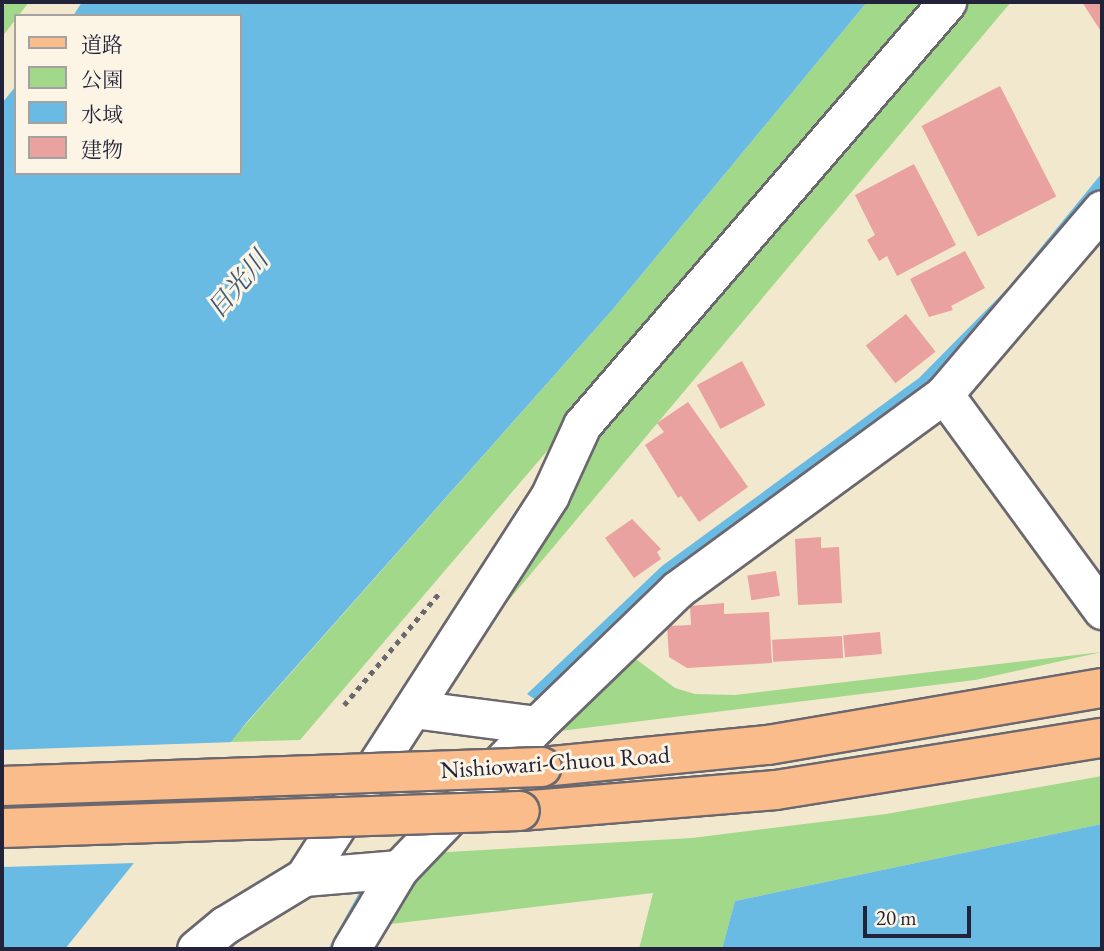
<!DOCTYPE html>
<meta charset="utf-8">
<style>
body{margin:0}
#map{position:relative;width:1104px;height:951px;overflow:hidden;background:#f2e8cd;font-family:"EB Garamond","Noto Serif JP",serif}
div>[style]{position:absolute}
.green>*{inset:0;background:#a1d889}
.water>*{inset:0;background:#69bbe4}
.pier>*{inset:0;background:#f2e8cd}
.building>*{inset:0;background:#e9a29f;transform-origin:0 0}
.path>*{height:4.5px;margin-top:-2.25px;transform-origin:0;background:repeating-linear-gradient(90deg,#6b676e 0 5px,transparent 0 10px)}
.roads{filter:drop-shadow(2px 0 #6b676e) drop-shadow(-2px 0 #6b676e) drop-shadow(0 2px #6b676e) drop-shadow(0 -2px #6b676e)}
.minor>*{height:37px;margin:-18.5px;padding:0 18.5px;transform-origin:18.5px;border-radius:18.5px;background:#fff}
.primary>*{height:38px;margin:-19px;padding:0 19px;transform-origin:19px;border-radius:19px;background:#f9bc8a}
.bridges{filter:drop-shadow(2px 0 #6b676e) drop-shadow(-2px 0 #6b676e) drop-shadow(0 2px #6b676e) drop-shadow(0 -2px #6b676e)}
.primary-bridge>*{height:38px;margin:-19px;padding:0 19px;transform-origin:19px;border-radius:19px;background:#f9bc8a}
span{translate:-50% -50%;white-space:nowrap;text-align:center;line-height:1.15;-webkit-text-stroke:6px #fcf5e5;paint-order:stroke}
.street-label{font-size:24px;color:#22223b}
.water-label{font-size:26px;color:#3b5876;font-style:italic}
.frame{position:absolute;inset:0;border:4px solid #22223b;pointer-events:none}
.legend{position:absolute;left:14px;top:14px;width:228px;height:161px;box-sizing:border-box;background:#fcf5e5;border:2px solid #a5a1a1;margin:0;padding:9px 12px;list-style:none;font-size:21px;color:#22223b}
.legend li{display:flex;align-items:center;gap:14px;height:35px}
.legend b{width:35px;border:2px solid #a5a1a1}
.scale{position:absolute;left:863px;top:906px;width:108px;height:32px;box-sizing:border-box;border:4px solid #22223b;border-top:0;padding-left:9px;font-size:21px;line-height:24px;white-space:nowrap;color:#22223b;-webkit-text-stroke:5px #fcf5e5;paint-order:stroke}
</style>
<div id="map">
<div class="green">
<i style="clip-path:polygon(7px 2px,29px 2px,2px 37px,2px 8px)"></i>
<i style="clip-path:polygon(867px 2px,931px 2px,300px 740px,230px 742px,613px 309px)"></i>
<i style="clip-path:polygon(960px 2px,1011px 2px,466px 651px,586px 445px)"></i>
<i style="clip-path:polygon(1102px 652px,975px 680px,560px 731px,633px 657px,675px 688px,695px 694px,735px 695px)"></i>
<i style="clip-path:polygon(1102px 776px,1102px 824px,735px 901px,722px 949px,639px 949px,653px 893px,382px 925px,430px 853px,692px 838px,886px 814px)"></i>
</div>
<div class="water">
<i style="clip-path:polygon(82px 2px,867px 2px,613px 309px,246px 723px,65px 949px,2px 949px,2px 103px,16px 86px,16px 173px,240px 173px,240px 16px,73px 16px)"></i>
<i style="clip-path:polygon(1102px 173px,1102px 191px,1013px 295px,926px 384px,664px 575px,537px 701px,527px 694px,662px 566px,919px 378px,1007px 289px)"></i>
<i style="clip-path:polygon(1102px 824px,1102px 949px,722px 949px,735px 901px)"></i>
<i style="clip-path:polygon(359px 893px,367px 898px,336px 949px,328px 949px)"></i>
</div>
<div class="pier">
<i style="clip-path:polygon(234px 742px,136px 863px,2px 867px,2px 750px)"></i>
</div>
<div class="building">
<i style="clip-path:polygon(1082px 2px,1102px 2px,1102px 33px)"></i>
<i style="left:1000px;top:86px;width:124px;height:88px;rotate:63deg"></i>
<i style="clip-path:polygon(914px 164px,956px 245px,897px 276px,887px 256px,879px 261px,867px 240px,875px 235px,855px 195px)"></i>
<i style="clip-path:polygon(965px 251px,985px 288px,951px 306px,953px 310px,929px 317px,910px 279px)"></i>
<i style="left:906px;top:314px;width:48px;height:51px;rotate:52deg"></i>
<i style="left:742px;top:361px;width:50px;height:51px;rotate:62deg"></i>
<i style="clip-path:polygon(688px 402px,748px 487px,699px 522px,681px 496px,678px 498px,645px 445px,664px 432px,657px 423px)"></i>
<i style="clip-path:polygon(632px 519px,661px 549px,657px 552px,661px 559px,634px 578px,605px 538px)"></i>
<i style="clip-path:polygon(821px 537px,821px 548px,839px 547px,842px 603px,798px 605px,795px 539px)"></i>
<i style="left:776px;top:571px;width:25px;height:29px;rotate:81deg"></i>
<i style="clip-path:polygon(724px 603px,724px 614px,769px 612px,772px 663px,687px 668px,669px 657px,667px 626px,691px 625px,690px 606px)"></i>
<i style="left:880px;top:632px;width:22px;height:37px;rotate:85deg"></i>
<i style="left:842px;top:636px;width:22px;height:70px;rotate:87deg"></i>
</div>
<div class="path">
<i style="left:344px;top:705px;width:150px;rotate:-49.6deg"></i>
<i style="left:140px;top:949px;width:1px"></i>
</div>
<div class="roads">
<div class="minor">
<i style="left:944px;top:394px;width:268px;rotate:53.8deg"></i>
<i style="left:413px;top:709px;width:125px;rotate:7.4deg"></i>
<i style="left:304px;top:877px;width:454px;rotate:-57.2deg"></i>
<i style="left:550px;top:495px;width:77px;rotate:-65.4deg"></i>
<i style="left:582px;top:425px;width:559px;rotate:-49.21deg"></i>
<i style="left:196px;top:949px;width:38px;rotate:-40deg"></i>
<i style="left:225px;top:925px;width:92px;rotate:-31.3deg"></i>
<i style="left:304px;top:877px;width:95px;rotate:-4.8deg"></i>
<i style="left:351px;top:949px;width:93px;rotate:-59deg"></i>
<i style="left:399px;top:869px;width:199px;rotate:-46.2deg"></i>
<i style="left:537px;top:725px;width:196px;rotate:-44deg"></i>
<i style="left:678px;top:589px;width:330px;rotate:-36.2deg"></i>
<i style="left:944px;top:394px;width:243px;rotate:-49.5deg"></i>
</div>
<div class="primary">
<i style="left:542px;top:767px;width:227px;rotate:-5.6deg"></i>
<i style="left:768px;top:745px;width:339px;rotate:-9.7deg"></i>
<i style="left:520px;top:811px;width:257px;rotate:-4.7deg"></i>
<i style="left:776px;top:790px;width:330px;rotate:-9.1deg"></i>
</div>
</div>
<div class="bridges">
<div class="primary-bridge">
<i style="left:2px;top:786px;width:540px;rotate:-2.02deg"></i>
<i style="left:2px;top:828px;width:518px;rotate:-1.88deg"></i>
</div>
</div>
<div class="street-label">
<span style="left:555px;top:762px;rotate:-4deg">Nishiowari-Chuou Road</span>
</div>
<div class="water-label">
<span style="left:238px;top:285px;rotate:-50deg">日光川</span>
</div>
<div class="frame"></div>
<ul class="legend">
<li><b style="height:9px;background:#f9bc8a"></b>道路</li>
<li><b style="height:19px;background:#a1d889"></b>公園</li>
<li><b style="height:19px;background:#69bbe4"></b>水域</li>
<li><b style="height:19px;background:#e9a29f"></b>建物</li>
</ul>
<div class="scale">20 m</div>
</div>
